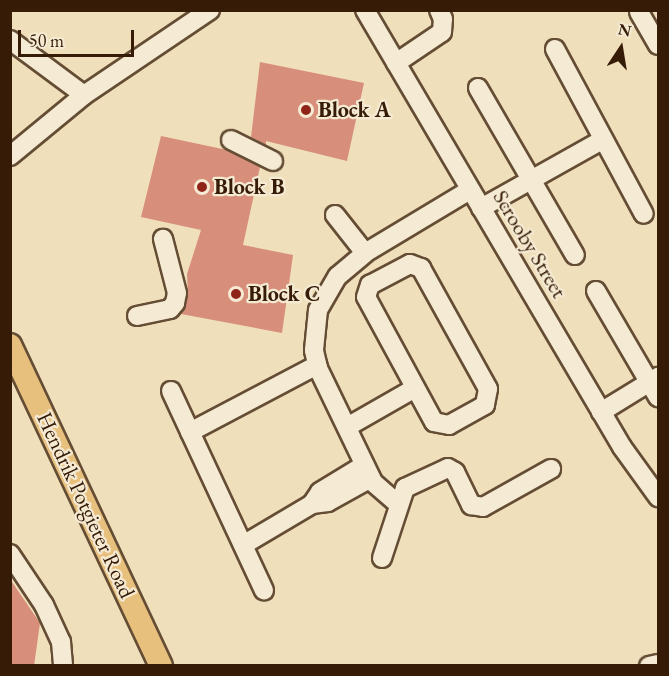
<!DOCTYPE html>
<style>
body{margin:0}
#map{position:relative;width:669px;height:676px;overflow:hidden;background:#f0dfbb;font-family:"EB Garamond",serif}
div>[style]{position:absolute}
.building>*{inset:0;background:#d78e7a}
.roads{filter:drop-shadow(2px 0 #644d34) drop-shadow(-2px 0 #644d34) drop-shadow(0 2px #644d34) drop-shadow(0 -2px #644d34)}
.minor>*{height:18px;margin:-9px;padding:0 9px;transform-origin:9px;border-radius:9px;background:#f5ead3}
.major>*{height:22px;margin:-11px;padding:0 11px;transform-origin:11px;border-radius:11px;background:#e8c07e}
.dots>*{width:16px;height:16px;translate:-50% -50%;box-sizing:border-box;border:3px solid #f5ead3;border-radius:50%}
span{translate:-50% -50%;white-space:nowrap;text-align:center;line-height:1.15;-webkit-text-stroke:4.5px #f5ead3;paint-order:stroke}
.poi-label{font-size:22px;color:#361c07;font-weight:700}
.left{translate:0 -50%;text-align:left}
.street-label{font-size:22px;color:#361c07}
.frame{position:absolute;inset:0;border:12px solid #361c07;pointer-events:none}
.north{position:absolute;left:591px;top:18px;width:60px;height:60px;-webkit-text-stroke:4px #f5ead3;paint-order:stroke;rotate:12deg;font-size:16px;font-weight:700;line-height:24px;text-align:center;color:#361c07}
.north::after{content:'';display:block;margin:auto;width:21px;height:27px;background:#361c07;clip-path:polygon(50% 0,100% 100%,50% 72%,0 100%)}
.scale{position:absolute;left:18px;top:30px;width:116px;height:27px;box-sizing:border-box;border:3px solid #361c07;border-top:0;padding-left:8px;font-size:18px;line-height:21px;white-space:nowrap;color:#361c07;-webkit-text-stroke:4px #f5ead3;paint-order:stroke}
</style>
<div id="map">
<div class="building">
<i style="clip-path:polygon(260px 62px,364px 83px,347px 161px,266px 141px,266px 145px,251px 137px)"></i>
<i style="clip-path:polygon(161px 136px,227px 150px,260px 167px,243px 245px,293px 255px,282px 333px,181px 314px,188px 295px,187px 274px,201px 230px,141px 217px)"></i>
<i style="clip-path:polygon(10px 579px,40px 623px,34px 666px,10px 666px)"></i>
</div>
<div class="roads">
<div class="minor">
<i style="left:365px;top:10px;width:507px;rotate:59.54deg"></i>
<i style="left:622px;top:447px;width:62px;rotate:54.2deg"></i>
<i style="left:639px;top:12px;width:38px;rotate:60deg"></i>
<i style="left:10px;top:40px;width:92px;rotate:36.6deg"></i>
<i style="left:555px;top:49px;width:187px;rotate:61.7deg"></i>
<i style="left:396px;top:63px;width:55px;rotate:-34deg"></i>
<i style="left:442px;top:32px;width:13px;rotate:-86deg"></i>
<i style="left:443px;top:19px;width:10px;rotate:-114deg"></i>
<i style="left:478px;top:88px;width:193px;rotate:59.9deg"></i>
<i style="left:231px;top:140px;width:47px;rotate:26.6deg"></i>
<i style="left:10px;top:156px;width:96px;rotate:-39.5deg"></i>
<i style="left:84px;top:95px;width:152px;rotate:-34deg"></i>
<i style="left:481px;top:208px;width:139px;rotate:-29.3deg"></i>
<i style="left:335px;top:215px;width:48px;rotate:51.7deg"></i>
<i style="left:410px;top:264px;width:12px;rotate:20deg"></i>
<i style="left:421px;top:268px;width:138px;rotate:61deg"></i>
<i style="left:488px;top:389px;width:16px;rotate:101deg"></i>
<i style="left:485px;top:405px;width:41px;rotate:150.9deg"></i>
<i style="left:449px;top:425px;width:15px;rotate:-169deg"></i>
<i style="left:434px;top:422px;width:142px;rotate:-118.5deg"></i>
<i style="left:366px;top:297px;width:13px;rotate:-72deg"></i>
<i style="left:370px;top:285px;width:45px;rotate:-27.7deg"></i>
<i style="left:596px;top:291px;width:123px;rotate:59.7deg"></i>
<i style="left:137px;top:316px;width:34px;rotate:-12deg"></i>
<i style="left:170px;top:309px;width:8px;rotate:-50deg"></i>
<i style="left:175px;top:303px;width:10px;rotate:-79deg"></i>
<i style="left:177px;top:293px;width:56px;rotate:-104.5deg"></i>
<i style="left:171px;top:391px;width:220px;rotate:65deg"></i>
<i style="left:601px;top:412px;width:67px;rotate:-31.6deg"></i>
<i style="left:347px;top:427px;width:78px;rotate:-29.8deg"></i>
<i style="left:190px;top:432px;width:144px;rotate:-27.8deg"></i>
<i style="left:312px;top:504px;width:14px;rotate:-56deg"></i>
<i style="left:320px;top:492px;width:52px;rotate:-31.5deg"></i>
<i style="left:398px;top:504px;width:33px;rotate:-139deg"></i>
<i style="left:373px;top:482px;width:127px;rotate:-115.8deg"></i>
<i style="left:318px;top:368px;width:18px;rotate:-103deg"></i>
<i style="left:314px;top:350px;width:40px;rotate:-84.3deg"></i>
<i style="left:318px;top:310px;width:39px;rotate:-60deg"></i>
<i style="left:338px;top:276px;width:35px;rotate:-40deg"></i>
<i style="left:365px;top:253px;width:122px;rotate:-31deg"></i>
<i style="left:243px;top:545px;width:80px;rotate:-30.7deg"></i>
<i style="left:312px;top:504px;width:16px;rotate:-7deg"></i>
<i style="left:328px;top:502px;width:49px;rotate:-29.2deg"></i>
<i style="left:10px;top:554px;width:61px;rotate:56.3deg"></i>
<i style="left:44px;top:605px;width:41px;rotate:65.3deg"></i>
<i style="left:61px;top:642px;width:24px;rotate:85deg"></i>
<i style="left:382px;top:558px;width:74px;rotate:-71.8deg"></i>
<i style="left:405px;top:488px;width:47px;rotate:-24.9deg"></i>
<i style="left:448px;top:468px;width:8px;rotate:30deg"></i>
<i style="left:455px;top:472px;width:37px;rotate:64deg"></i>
<i style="left:471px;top:505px;width:12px;rotate:9deg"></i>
<i style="left:483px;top:507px;width:78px;rotate:-29.2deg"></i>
<i style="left:649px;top:666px;width:9px;rotate:-13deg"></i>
</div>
<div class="major">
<i style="left:10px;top:345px;width:355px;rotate:64.8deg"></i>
</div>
</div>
<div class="dots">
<i style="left:306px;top:110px;background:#8f2418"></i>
<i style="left:202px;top:187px;background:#8f2418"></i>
<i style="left:236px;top:294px;background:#8f2418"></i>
</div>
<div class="poi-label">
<span class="left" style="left:318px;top:110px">Block A</span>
<span class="left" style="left:214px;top:187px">Block B</span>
<span class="left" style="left:248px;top:294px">Block C</span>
</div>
<div class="street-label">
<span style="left:530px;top:244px;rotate:59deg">Scrooby Street</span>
<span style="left:86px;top:505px;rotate:65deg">Hendrik Potgieter Road</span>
</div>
<div class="frame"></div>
<div class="north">N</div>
<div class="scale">50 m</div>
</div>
